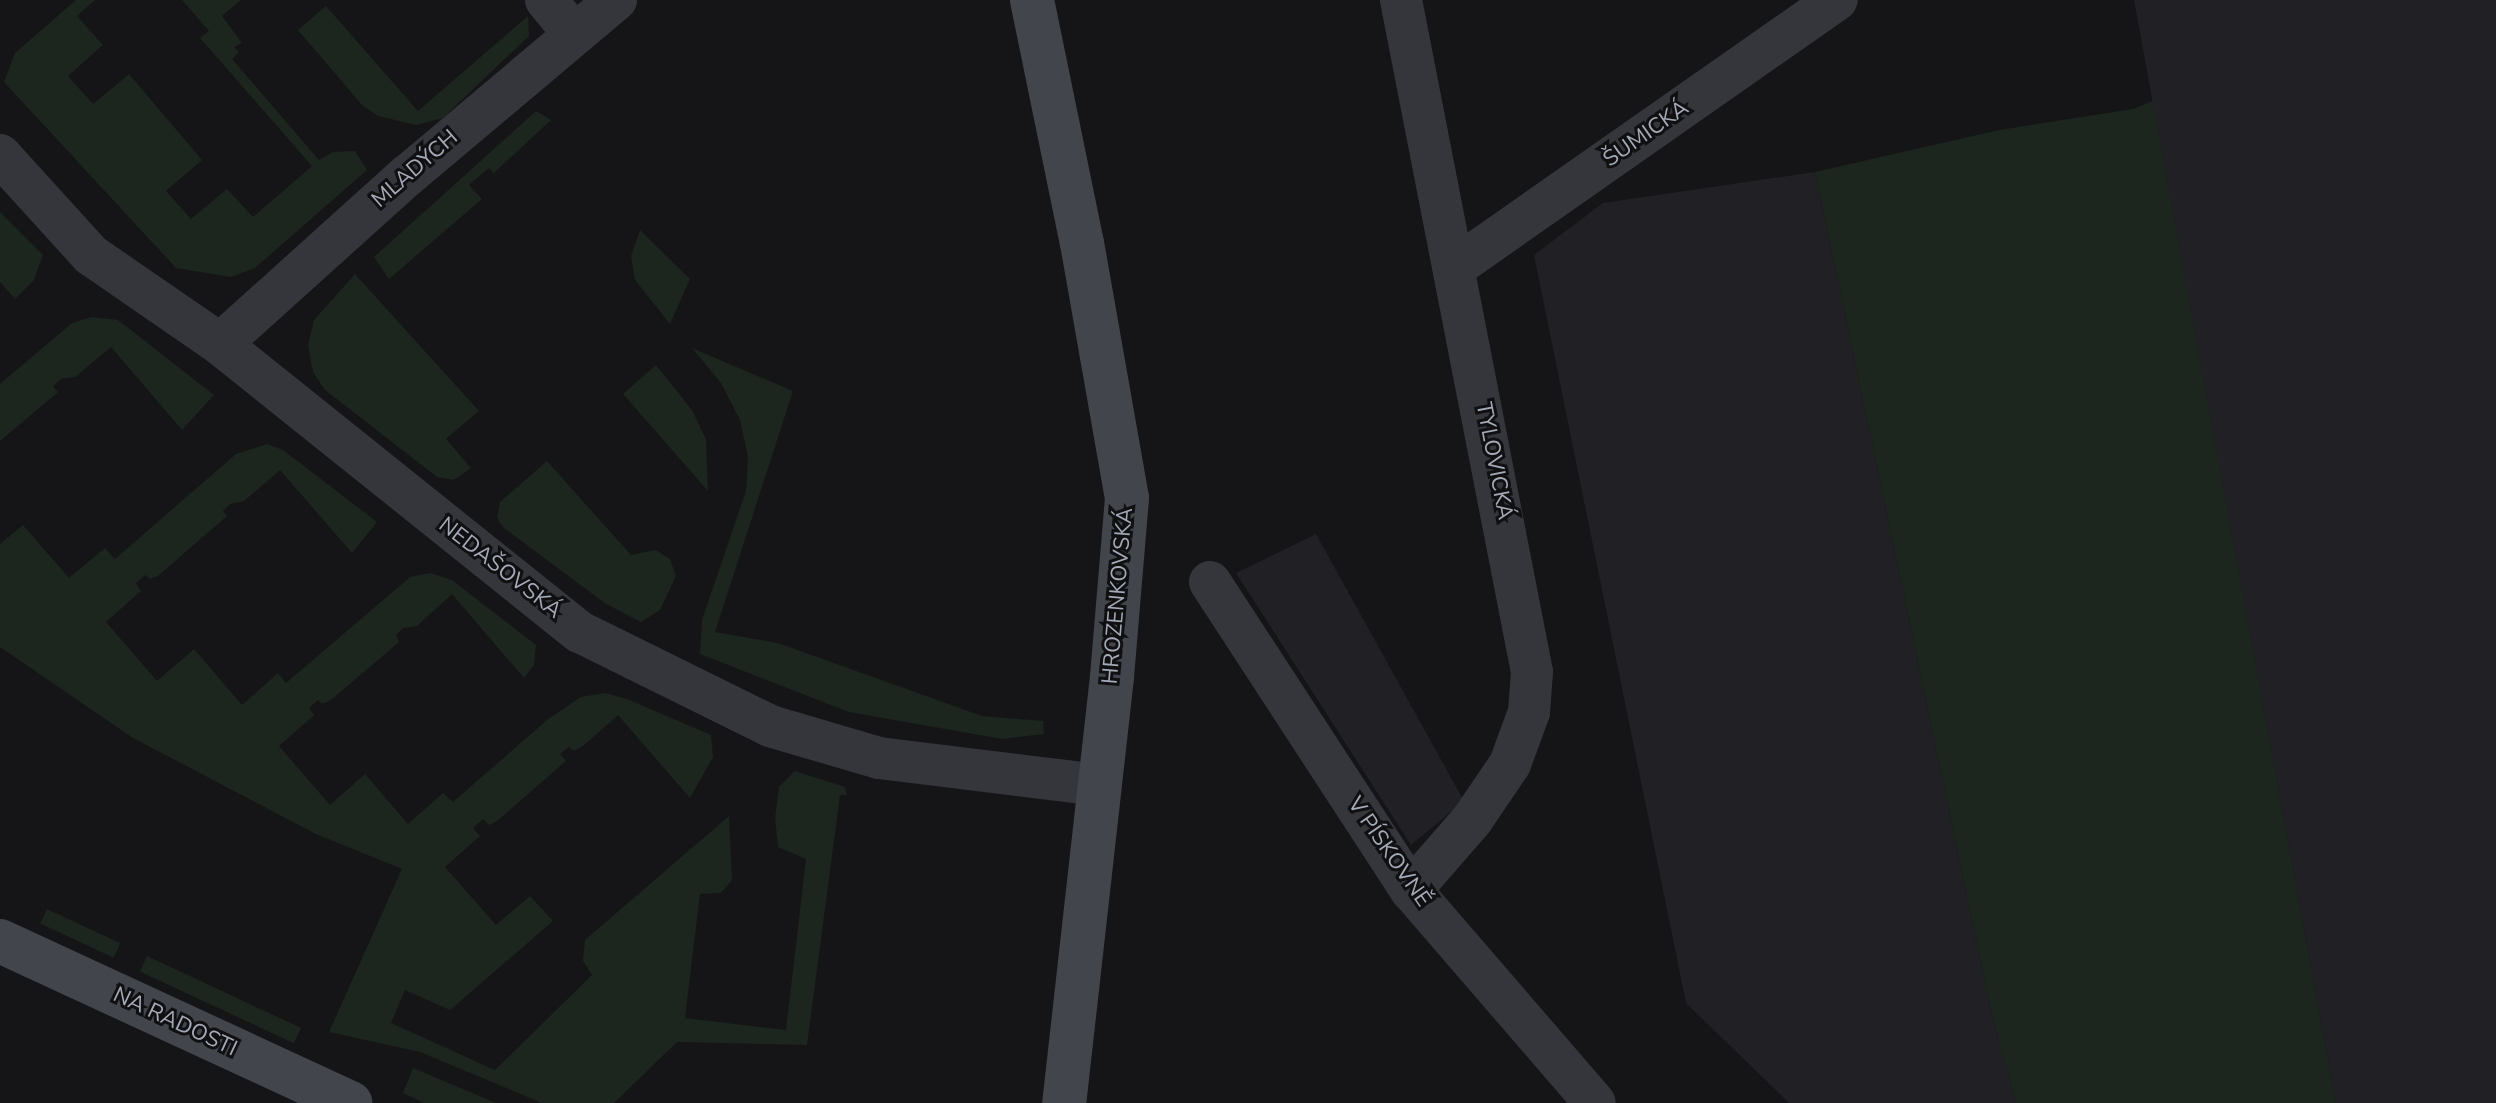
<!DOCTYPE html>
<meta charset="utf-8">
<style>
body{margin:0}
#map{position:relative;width:2496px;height:1103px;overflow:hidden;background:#151517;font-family:"Nunito Sans",sans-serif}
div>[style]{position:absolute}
.built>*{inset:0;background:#212024}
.green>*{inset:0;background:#1c251e;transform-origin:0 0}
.street>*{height:42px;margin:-21px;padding:0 21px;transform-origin:21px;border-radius:21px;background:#35363c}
.secondary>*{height:44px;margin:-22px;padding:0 22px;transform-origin:22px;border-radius:22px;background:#43454c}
span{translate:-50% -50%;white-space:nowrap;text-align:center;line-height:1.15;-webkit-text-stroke:6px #101012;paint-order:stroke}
.street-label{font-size:22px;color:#a5aab8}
</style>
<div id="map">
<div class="built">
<i style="clip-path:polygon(2134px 0,2496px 0,2496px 1103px,2336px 1103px)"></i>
<i style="clip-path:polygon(1815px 172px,1992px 1016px,2016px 1103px,1789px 1103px,1686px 1003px,1534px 255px,1603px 203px)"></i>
<i style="clip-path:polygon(1316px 534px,1464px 801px,1411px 845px,1236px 573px)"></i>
</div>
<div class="green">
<i style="clip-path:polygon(76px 0,95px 0,77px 16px,103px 45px,68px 76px,93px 104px,129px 74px,202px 160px,166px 191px,191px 219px,227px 189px,253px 217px,312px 166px,200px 38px,209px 31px,182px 0,241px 0,222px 16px,242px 43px,234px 47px,239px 52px,232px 59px,319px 160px,333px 152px,355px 151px,367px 170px,255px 268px,231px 277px,176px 268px,4px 82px,15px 53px)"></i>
<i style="clip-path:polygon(326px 6px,418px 111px,528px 16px,529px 36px,443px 118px,416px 125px,378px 116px,362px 105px,298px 30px)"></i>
<i style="clip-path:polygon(2153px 101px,2336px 1103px,2016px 1103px,1992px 1016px,1815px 172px,1999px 130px,2133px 109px)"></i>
<i style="clip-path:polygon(536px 111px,551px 120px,494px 173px,489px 168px,469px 185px,482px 199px,389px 279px,374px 257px)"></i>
<i style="clip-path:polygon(0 212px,43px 255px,34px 280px,15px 299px,0 282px)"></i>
<i style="clip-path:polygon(640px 230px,690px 279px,670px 324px,635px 280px,631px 256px)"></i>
<i style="clip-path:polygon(355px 274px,479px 411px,446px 439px,471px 468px,454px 480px,437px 477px,325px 390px,313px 372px,308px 345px,314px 320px)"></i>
<i style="clip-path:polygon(92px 317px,118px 320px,214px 395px,182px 430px,111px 347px,75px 377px,61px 379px,53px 386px,58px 392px,0 441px,0 384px,72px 323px)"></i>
<i style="clip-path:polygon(692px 348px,793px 391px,715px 632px,778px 643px,982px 716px,1043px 721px,1044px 734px,1002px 739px,849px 712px,700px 654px,702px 620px,746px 491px,748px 456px,740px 420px,721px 383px)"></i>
<i style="clip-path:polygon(656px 365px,692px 410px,706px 439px,708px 491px,623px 394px)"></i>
<i style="clip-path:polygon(267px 444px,283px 450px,377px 522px,352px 553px,280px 470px,244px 501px,230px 504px,223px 511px,227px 516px,158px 576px,150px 579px,145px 575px,136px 583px,141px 591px,106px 622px,157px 681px,194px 649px,242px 705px,278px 673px,286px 683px,410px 577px,430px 573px,452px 580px,536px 645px,534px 665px,524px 678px,452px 594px,417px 626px,403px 628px,396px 635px,399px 642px,331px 700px,322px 704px,318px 700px,309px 708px,314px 715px,279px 746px,330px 805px,365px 774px,408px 824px,443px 793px,453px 802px,547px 720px,581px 697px,605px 693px,627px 699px,711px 735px,713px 757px,690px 798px,618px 715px,583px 746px,574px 751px,569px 747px,560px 754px,566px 761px,497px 821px,489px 825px,483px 819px,473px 828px,480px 836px,445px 867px,496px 925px,530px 896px,553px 921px,450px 1010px,405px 990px,391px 1023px,495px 1070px,592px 975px,583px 961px,585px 940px,729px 816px,732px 880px,721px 893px,700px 894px,685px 1018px,786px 1030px,806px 859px,778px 847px,775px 818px,779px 787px,795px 771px,845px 787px,847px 795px,840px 795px,807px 1045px,677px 1042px,614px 1103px,542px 1103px,420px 1052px,329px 1032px,402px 869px,316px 834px,133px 738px,0 647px,0 544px,23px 525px,69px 578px,105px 548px,115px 559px,236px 454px)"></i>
<i style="clip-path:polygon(547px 461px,631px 555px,656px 550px,670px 559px,676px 576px,660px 610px,641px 622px,606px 604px,504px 528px,497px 518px,500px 502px)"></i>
<i style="left:47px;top:909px;width:81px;height:16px;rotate:25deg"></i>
<i style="left:147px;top:956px;width:170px;height:17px;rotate:25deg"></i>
<i style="clip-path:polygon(413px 1068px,496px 1103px,424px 1103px,403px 1093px)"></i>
</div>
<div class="street">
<i style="left:546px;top:0;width:44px;rotate:50.5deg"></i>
<i style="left:1401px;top:0;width:685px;rotate:78.97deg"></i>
<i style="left:1532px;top:672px;width:40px;rotate:94.3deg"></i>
<i style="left:1529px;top:712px;width:55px;rotate:110.1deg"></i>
<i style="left:1510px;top:764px;width:68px;rotate:124.2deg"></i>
<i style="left:1472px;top:820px;width:93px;rotate:131.1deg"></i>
<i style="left:0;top:155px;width:135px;rotate:47.7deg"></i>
<i style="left:91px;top:255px;width:157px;rotate:34.6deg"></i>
<i style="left:220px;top:344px;width:461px;rotate:38.7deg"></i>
<i style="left:580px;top:632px;width:212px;rotate:26.3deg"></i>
<i style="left:770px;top:726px;width:114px;rotate:16.4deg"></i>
<i style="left:879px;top:758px;width:223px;rotate:7deg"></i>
<i style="left:1455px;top:267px;width:466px;rotate:-35deg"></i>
<i style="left:220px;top:344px;width:253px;rotate:-42deg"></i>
<i style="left:408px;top:175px;width:272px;rotate:-40.1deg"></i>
<i style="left:1210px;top:582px;width:368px;rotate:56.9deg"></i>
<i style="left:1411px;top:890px;width:281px;rotate:49.2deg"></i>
</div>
<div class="secondary">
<i style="left:1032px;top:0;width:248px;rotate:78.4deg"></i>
<i style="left:1082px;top:243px;width:259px;rotate:80deg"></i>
<i style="left:1127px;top:498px;width:180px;rotate:94.8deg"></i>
<i style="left:1112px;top:677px;width:429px;rotate:96.4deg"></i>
<i style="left:0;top:941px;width:386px;rotate:24.8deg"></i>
</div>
<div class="street-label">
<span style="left:1646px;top:134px;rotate:-35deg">ŠUMICKÁ</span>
<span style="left:415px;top:169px;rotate:-41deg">MLADÝCH</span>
<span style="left:1494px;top:461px;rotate:79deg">TYLOVICKÁ</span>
<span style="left:500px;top:568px;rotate:38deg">NEDAŠOVSKÁ</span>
<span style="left:1118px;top:596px;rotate:-85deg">HROZENKOVSKÁ</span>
<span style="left:1389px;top:852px;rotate:55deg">V PÍSKOVNĚ</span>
<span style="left:175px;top:1022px;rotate:25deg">NA RADOSTI</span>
</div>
</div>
